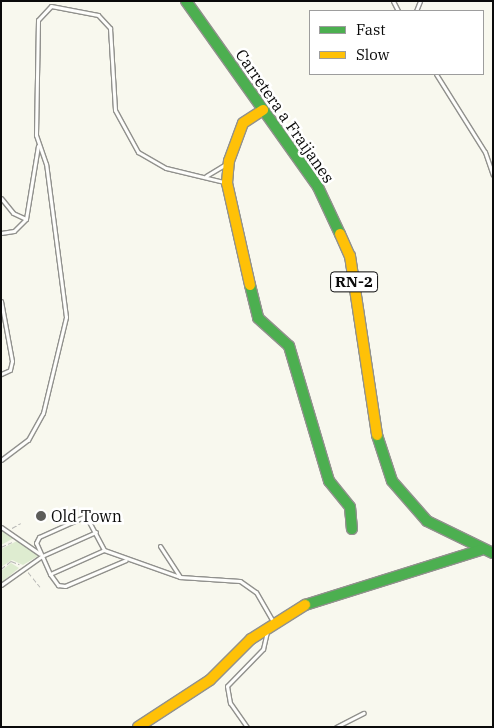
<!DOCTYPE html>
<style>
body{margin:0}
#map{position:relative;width:494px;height:728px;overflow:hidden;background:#f8f8ee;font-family:"IBM Plex Serif",serif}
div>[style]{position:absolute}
.green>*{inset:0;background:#deecd0}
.path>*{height:1px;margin-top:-0.5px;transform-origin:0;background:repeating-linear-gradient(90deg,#b7b7b5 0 5px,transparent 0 7.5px)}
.roads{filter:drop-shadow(1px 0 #91918d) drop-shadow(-1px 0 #91918d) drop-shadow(0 1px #91918d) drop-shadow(0 -1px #91918d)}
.lane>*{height:3px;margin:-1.5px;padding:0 1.5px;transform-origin:1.5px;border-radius:1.5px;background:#fefefc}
.fast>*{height:10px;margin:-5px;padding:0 5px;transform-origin:5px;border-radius:5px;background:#4caf50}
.slow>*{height:10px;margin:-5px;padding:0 5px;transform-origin:5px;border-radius:5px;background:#ffc107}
.dots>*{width:14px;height:14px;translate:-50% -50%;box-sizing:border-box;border:2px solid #fff;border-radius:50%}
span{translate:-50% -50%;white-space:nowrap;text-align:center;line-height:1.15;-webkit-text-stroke:5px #fff;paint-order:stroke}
.shield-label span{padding:1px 4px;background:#fff;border:1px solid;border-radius:4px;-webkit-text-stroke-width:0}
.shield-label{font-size:15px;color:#0a0a0a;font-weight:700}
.street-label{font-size:16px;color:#0a0a0a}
.poi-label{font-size:16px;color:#0a0a0a}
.left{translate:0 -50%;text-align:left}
.frame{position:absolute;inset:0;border:2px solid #0a0a0a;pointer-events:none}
.legend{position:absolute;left:309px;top:10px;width:175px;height:65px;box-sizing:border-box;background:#fff;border:1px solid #9d9d9d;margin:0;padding:6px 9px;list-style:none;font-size:15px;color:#0a0a0a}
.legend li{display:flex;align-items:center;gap:10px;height:25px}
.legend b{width:25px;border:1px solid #9d9d9d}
</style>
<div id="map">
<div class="green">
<i style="clip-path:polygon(1px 530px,9px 532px,16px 537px,1px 545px)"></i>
<i style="clip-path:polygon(19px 540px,38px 556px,23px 565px,12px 560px,1px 567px,1px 549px)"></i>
<i style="clip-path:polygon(11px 563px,19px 568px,1px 583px,1px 571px)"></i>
</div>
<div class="path">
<i style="left:12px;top:528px;width:10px;rotate:-29deg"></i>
<i style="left:1px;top:547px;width:12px;rotate:-24deg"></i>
<i style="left:1px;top:569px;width:13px;rotate:-39deg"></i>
<i style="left:11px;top:561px;width:9px;rotate:21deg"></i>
<i style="left:28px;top:572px;width:19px;rotate:51deg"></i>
</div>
<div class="roads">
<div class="lane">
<i style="left:393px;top:1px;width:11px;rotate:63deg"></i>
<i style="left:416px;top:11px;width:11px;rotate:-68deg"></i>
<i style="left:436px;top:74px;width:92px;rotate:57.9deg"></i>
<i style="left:485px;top:152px;width:24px;rotate:71deg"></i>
<i style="left:206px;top:176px;width:23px;rotate:-31deg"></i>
<i style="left:1px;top:198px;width:19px;rotate:51deg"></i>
<i style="left:13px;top:213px;width:14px;rotate:25deg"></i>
<i style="left:1px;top:233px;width:13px;rotate:-9deg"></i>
<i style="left:14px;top:231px;width:17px;rotate:-45deg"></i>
<i style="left:26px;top:219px;width:74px;rotate:-80.7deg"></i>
<i style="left:1px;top:301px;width:61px;rotate:79.6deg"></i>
<i style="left:12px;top:361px;width:9px;rotate:103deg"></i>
<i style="left:10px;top:370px;width:10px;rotate:156deg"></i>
<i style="left:1px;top:460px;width:34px;rotate:-37deg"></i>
<i style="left:28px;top:440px;width:31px;rotate:-61deg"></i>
<i style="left:43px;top:413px;width:99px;rotate:-76.5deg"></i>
<i style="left:66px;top:317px;width:154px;rotate:-97.4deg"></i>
<i style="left:46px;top:164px;width:31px;rotate:-109deg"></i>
<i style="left:36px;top:135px;width:115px;rotate:-89deg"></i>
<i style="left:38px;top:20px;width:19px;rotate:-47deg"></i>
<i style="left:51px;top:6px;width:48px;rotate:10.8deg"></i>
<i style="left:98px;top:15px;width:18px;rotate:47deg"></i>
<i style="left:110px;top:28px;width:82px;rotate:86.5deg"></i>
<i style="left:115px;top:110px;width:48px;rotate:61.3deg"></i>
<i style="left:138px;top:152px;width:32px;rotate:30deg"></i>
<i style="left:166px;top:168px;width:60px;rotate:13.6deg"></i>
<i style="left:1px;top:527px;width:47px;rotate:34.7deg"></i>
<i style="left:160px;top:546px;width:37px;rotate:57deg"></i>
<i style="left:104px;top:550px;width:59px;rotate:156deg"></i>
<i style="left:50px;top:574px;width:34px;rotate:-114deg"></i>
<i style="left:36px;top:543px;width:7px;rotate:-63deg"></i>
<i style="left:39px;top:537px;width:51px;rotate:-24.1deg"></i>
<i style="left:86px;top:516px;width:38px;rotate:62deg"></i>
<i style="left:104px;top:550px;width:81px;rotate:19.6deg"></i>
<i style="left:180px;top:577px;width:60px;rotate:3.8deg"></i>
<i style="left:240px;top:581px;width:19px;rotate:35deg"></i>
<i style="left:256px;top:592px;width:34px;rotate:60deg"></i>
<i style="left:50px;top:574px;width:14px;rotate:54deg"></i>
<i style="left:58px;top:585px;width:7px;rotate:8deg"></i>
<i style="left:65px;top:586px;width:66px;rotate:-23.1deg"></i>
<i style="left:1px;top:585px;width:50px;rotate:-35.3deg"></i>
<i style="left:42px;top:556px;width:59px;rotate:-24deg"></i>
<i style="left:247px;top:727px;width:29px;rotate:-125deg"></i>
<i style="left:230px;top:703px;width:17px;rotate:-100deg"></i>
<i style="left:227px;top:686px;width:52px;rotate:-45.8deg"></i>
<i style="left:263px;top:649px;width:18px;rotate:-77deg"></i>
<i style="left:336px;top:727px;width:31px;rotate:-27deg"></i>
</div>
<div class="fast">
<i style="left:186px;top:1px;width:228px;rotate:54.6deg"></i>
<i style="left:318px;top:187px;width:52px;rotate:64.9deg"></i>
<i style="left:250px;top:285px;width:34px;rotate:76deg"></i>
<i style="left:258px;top:318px;width:42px;rotate:42.1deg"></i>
<i style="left:289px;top:346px;width:141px;rotate:73.5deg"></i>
<i style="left:329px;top:481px;width:33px;rotate:51deg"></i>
<i style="left:350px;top:507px;width:22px;rotate:85deg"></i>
<i style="left:377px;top:435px;width:48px;rotate:71.9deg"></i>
<i style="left:392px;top:481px;width:53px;rotate:48.8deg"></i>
<i style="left:427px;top:521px;width:73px;rotate:25.9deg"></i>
<i style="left:305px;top:605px;width:184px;rotate:-17.4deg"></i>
</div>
<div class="slow">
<i style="left:340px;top:234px;width:24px;rotate:66deg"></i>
<i style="left:350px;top:256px;width:181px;rotate:81.4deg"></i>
<i style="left:250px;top:285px;width:105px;rotate:-102.7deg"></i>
<i style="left:227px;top:183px;width:22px;rotate:-85deg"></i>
<i style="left:229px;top:161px;width:40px;rotate:-69.8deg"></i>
<i style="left:243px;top:123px;width:24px;rotate:-33deg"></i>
<i style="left:138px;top:727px;width:86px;rotate:-33.1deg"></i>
<i style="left:210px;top:680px;width:58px;rotate:-45deg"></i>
<i style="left:251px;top:639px;width:64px;rotate:-32.2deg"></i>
</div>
</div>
<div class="dots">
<i style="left:41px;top:516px;background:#5d5d5a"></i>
</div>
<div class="shield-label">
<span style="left:354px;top:282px">RN-2</span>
</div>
<div class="street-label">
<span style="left:285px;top:116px;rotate:55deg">Carretera a Fraijanes</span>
</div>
<div class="poi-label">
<span class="left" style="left:51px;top:516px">Old Town</span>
</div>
<div class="frame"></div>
<ul class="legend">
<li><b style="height:6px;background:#4caf50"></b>Fast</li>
<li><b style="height:6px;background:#ffc107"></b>Slow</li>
</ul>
</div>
